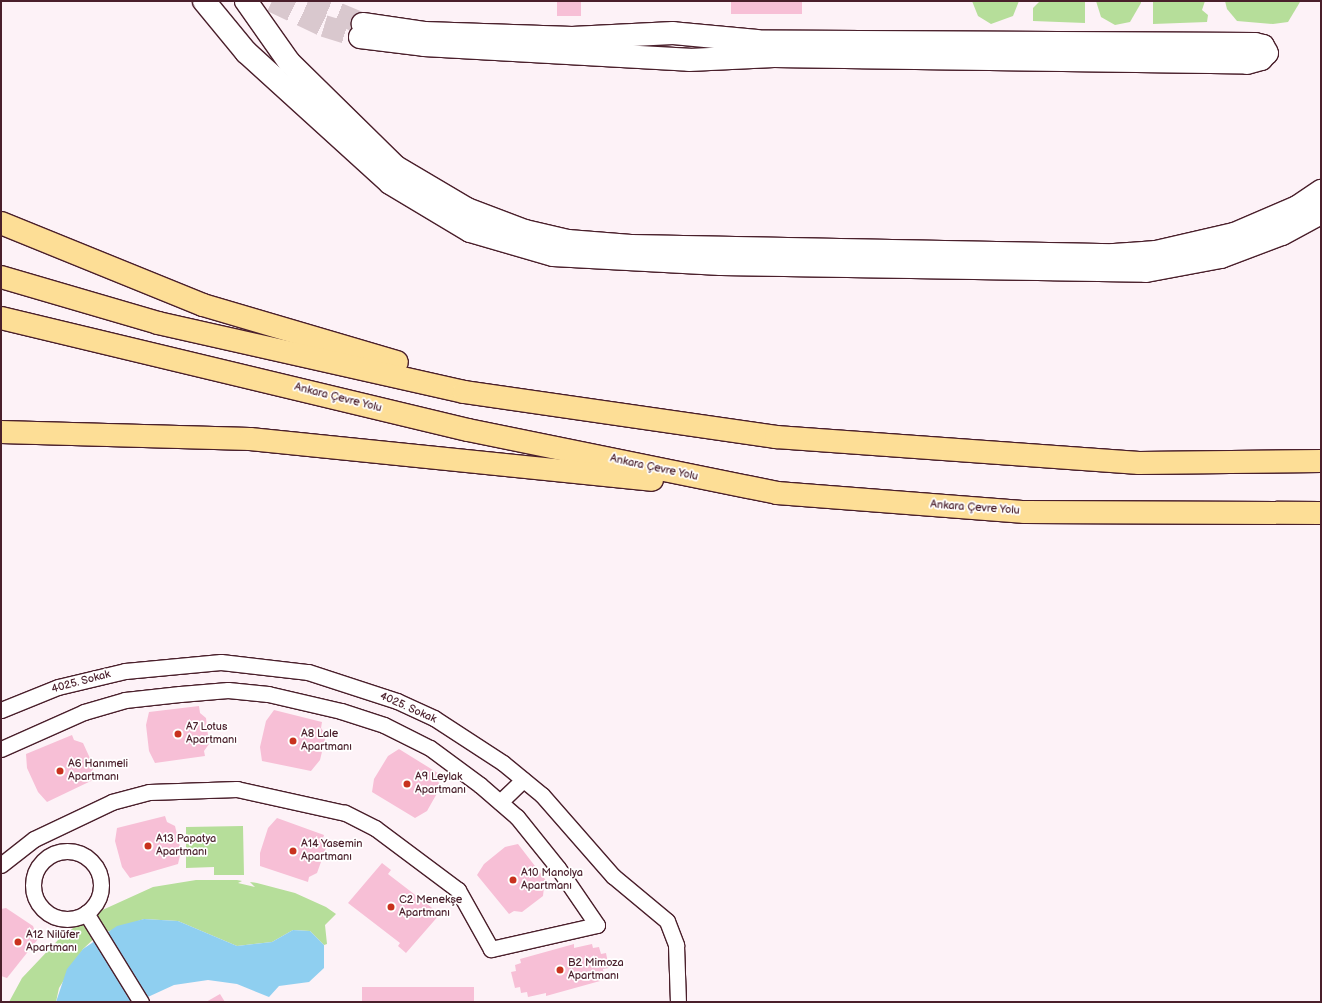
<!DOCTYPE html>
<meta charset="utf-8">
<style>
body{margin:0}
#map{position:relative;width:1322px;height:1003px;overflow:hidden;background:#fdf2f7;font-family:"Balsamiq Sans",sans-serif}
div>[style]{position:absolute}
.green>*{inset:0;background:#b6de9a}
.water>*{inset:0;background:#8fcff0}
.building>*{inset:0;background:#f7bfd6;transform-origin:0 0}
.secondary-tunnel>*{height:22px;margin-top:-11px;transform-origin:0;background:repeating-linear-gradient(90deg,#d9c8ce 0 22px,transparent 0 33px)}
.roads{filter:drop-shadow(1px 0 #4a1f2b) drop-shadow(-1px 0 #4a1f2b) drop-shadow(0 1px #4a1f2b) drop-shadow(0 -1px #4a1f2b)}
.street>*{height:15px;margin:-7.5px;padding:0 7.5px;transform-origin:7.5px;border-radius:7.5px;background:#fff}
.street>.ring{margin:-7.5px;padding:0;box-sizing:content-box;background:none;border:15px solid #fff;border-radius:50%}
.secondary>*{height:22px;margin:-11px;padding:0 11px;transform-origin:11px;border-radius:11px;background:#fff}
.highway>*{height:22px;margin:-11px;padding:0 11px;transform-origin:11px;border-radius:11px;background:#fdde96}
.dots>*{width:11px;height:11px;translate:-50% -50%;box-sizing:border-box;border:2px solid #fff;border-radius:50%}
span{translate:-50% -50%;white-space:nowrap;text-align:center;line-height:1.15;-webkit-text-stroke:3.5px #fff;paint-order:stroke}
.street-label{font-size:11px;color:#4a1f2b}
.poi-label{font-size:11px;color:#4a1f2b}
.left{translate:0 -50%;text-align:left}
.frame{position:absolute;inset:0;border:2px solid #4a1f2b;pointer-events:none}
</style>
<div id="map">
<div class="green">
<i style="clip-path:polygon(972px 1px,1019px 1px,1013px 16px,991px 24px,978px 16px)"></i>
<i style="clip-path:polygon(1040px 1px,1085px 1px,1085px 23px,1033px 21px,1033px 8px)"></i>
<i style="clip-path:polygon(1096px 1px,1141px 1px,1141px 3px,1130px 22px,1115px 25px,1101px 17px)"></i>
<i style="clip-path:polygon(1153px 1px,1205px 1px,1202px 10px,1208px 15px,1207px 22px,1153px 24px)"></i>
<i style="clip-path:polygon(1225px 1px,1300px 1px,1300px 2px,1288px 22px,1273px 24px,1237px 21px,1227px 9px)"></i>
<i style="clip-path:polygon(243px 826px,244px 875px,214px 875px,214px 867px,186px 868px,186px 827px)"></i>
<i style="clip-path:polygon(196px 880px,237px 880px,242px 881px,238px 883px,255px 887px,250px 882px,257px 883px,295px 893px,326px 907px,336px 914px,325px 925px,327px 944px,324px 945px,310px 931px,293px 930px,272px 942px,237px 946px,178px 921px,144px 919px,98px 935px,83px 949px,59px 988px,56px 1002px,9px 1002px,22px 978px,58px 940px,87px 917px,153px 887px)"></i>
</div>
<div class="water">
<i style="clip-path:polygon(144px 919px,178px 921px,237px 946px,272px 942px,293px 930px,310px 931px,324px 945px,324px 968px,309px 982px,279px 986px,269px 997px,237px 984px,208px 980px,174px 985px,137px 1002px,56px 1002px,67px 969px,83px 949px,117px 926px)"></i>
</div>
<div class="building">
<i style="left:557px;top:1px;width:24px;height:15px"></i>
<i style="left:731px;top:1px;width:71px;height:13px"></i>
<i style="clip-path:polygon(199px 706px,200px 713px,206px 718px,209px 744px,204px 751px,205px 756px,155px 763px,149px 751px,146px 725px,149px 712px)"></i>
<i style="clip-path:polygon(274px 710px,322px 722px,321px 728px,326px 735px,320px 760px,311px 771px,262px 761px,260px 747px,266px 721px)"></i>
<i style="clip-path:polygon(72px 735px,74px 740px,83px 743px,94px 767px,90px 775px,93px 780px,47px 802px,38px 792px,27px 768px,26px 754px)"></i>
<i style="clip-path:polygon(399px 749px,441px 775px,438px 780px,440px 788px,427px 811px,415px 818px,372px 792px,374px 779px,388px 756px)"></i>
<i style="clip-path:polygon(165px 816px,167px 822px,175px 826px,181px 851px,178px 864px,130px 878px,122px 867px,115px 841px,117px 828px)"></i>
<i style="clip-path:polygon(277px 818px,324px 835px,322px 841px,326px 848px,317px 873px,309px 877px,308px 882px,260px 866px,260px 853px,268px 828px)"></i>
<i style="clip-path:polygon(518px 844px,548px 883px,544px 887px,543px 896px,522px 912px,514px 911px,509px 914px,477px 875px,484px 864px,505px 847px)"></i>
<i style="clip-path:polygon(382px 863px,391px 870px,388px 874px,440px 914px,406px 953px,398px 946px,400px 943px,348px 903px)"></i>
<i style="clip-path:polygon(6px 908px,33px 926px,38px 939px,7px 978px,1px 976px,1px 909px)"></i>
<i style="clip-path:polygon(574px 944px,574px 948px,592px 944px,593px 948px,599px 947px,601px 954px,606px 953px,609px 968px,603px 969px,604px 976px,599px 977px,600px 981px,546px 996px,546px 993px,528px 997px,527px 992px,521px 993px,520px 987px,515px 988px,511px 972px,516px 971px,515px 965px,521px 963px,520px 959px)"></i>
<i style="left:474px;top:987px;width:15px;height:112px;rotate:90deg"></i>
<i style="clip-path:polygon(220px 994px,225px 1002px,206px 1002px)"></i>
</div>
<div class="secondary-tunnel">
<i style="left:272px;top:1px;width:58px;rotate:25.7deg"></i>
<i style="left:324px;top:26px;width:38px;rotate:17deg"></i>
<i style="left:308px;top:1px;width:60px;rotate:22.7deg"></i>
</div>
<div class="roads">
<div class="street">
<i style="left:1px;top:710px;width:61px;rotate:-22deg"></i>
<i style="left:58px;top:687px;width:69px;rotate:-13.4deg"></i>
<i style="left:125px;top:671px;width:96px;rotate:-5.4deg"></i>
<i style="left:221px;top:662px;width:88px;rotate:6.6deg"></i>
<i style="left:308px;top:672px;width:94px;rotate:18deg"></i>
<i style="left:397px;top:701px;width:41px;rotate:24.7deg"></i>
<i style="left:434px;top:718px;width:82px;rotate:33.1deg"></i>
<i style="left:503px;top:763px;width:50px;rotate:39.4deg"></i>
<i style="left:542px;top:795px;width:108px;rotate:48.8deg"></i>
<i style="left:613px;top:876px;width:70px;rotate:39.8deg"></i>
<i style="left:667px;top:921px;width:26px;rotate:69deg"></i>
<i style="left:676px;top:945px;width:57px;rotate:88deg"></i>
<i style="left:1px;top:749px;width:91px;rotate:-24deg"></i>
<i style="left:84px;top:712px;width:43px;rotate:-16.3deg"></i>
<i style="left:125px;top:700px;width:55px;rotate:-6.2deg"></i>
<i style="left:180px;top:694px;width:48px;rotate:-4.8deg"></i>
<i style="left:228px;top:690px;width:40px;rotate:5.7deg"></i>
<i style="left:268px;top:694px;width:75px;rotate:13.1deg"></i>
<i style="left:341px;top:711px;width:45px;rotate:18deg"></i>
<i style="left:384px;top:725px;width:51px;rotate:26.6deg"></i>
<i style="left:430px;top:748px;width:62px;rotate:36.5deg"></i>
<i style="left:480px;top:785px;width:49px;rotate:40.9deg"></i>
<i style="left:517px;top:817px;width:65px;rotate:51.2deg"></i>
<i style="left:558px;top:868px;width:69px;rotate:55.6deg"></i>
<i style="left:597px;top:925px;width:109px;rotate:167.2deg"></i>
<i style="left:491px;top:949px;width:68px;rotate:-119.2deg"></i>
<i style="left:458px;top:890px;width:104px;rotate:-143.2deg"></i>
<i style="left:375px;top:828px;width:34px;rotate:-153deg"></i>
<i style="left:345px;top:813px;width:111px;rotate:-167.5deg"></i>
<i style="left:237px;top:789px;width:88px;rotate:178deg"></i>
<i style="left:149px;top:792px;width:38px;rotate:165deg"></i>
<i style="left:112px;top:802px;width:86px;rotate:154.6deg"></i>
<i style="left:34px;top:839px;width:42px;rotate:141.8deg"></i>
<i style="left:500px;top:802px;width:32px;rotate:-44deg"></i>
<i class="ring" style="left:33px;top:851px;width:53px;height:53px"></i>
<i style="left:86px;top:913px;width:105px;rotate:58.3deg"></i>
</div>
<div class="secondary">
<i style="left:204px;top:1px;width:66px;rotate:50.5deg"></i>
<i style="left:246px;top:52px;width:195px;rotate:42.3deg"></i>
<i style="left:390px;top:183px;width:93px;rotate:31deg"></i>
<i style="left:470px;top:231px;width:86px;rotate:16.1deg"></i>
<i style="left:553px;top:255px;width:168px;rotate:3.1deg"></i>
<i style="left:721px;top:264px;width:425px;rotate:0.9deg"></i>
<i style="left:1146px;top:271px;width:76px;rotate:-10.6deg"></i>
<i style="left:1221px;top:257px;width:65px;rotate:-20.7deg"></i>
<i style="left:1282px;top:234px;width:44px;rotate:-28.3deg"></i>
<i style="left:246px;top:1px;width:75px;rotate:54.8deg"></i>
<i style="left:289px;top:62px;width:150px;rotate:44.5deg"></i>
<i style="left:396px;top:167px;width:82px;rotate:30.6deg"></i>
<i style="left:467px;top:209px;width:62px;rotate:20.8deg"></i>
<i style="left:525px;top:231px;width:44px;rotate:13.1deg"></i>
<i style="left:568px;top:241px;width:63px;rotate:4.5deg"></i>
<i style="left:631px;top:246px;width:483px;rotate:1.1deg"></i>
<i style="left:1114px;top:255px;width:42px;rotate:-4.1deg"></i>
<i style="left:1156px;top:252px;width:80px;rotate:-13deg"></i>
<i style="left:1234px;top:234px;width:69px;rotate:-23.2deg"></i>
<i style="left:1297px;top:207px;width:29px;rotate:-34deg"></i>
<i style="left:360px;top:37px;width:64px;rotate:7.1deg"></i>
<i style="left:424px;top:45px;width:265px;rotate:3.2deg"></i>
<i style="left:689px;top:60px;width:85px;rotate:-2.7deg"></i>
<i style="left:774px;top:56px;width:473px;rotate:0.8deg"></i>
<i style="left:1247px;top:63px;width:15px;rotate:-16deg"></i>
<i style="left:1261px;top:59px;width:8px;rotate:-45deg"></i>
<i style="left:1267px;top:53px;width:8px;rotate:-120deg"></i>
<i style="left:1263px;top:46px;width:8px;rotate:-166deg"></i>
<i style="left:1255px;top:44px;width:498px;rotate:-179.7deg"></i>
<i style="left:757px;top:41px;width:84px;rotate:-174.6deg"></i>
<i style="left:673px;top:33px;width:101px;rotate:177.2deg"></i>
<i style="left:572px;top:38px;width:148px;rotate:-178.1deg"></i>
<i style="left:424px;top:33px;width:62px;rotate:-171.6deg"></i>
</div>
<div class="highway">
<i style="left:1px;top:223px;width:218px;rotate:22.1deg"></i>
<i style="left:203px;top:305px;width:202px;rotate:16.4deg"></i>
<i style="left:1px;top:277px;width:164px;rotate:16.3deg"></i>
<i style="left:158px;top:323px;width:314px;rotate:12.7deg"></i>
<i style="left:464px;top:392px;width:315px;rotate:8.2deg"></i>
<i style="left:776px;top:437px;width:364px;rotate:4.1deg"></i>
<i style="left:1139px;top:463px;width:182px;rotate:-0.6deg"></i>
<i style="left:1px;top:318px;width:480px;rotate:13.5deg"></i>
<i style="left:468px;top:430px;width:315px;rotate:11.5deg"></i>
<i style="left:777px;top:493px;width:249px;rotate:4.4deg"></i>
<i style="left:1025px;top:512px;width:296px;rotate:0.2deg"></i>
<i style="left:1px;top:432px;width:249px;rotate:1.6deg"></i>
<i style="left:250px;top:439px;width:404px;rotate:5.8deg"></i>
</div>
</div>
<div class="dots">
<i style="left:178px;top:734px;background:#c8321e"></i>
<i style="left:293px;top:741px;background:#c8321e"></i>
<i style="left:60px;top:771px;background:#c8321e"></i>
<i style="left:407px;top:784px;background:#c8321e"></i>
<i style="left:148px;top:846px;background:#c8321e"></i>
<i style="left:293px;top:851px;background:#c8321e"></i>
<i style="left:513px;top:880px;background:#c8321e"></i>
<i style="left:391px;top:907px;background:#c8321e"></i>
<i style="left:18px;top:942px;background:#c8321e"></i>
<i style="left:560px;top:970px;background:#c8321e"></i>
</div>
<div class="street-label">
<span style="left:338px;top:398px;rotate:14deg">Ankara Çevre Yolu</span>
<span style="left:654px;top:468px;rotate:12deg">Ankara Çevre Yolu</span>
<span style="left:975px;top:508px;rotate:4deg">Ankara Çevre Yolu</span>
<span style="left:81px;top:682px;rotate:-15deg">4025. Sokak</span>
<span style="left:408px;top:708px;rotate:24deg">4025. Sokak</span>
</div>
<div class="poi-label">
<span class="left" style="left:186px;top:734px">A7 Lotus<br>Apartmanı</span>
<span class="left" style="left:301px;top:741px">A8 Lale<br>Apartmanı</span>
<span class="left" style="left:68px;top:771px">A6 Hanımeli<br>Apartmanı</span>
<span class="left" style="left:415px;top:784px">A9 Leylak<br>Apartmanı</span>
<span class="left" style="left:156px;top:846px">A13 Papatya<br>Apartmanı</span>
<span class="left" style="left:301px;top:851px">A14 Yasemin<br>Apartmanı</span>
<span class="left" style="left:521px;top:880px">A10 Manolya<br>Apartmanı</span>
<span class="left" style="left:399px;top:907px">C2 Menekşe<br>Apartmanı</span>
<span class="left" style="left:26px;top:942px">A12 Nilüfer<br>Apartmanı</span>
<span class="left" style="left:568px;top:970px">B2 Mimoza<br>Apartmanı</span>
</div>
<div class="frame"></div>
</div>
